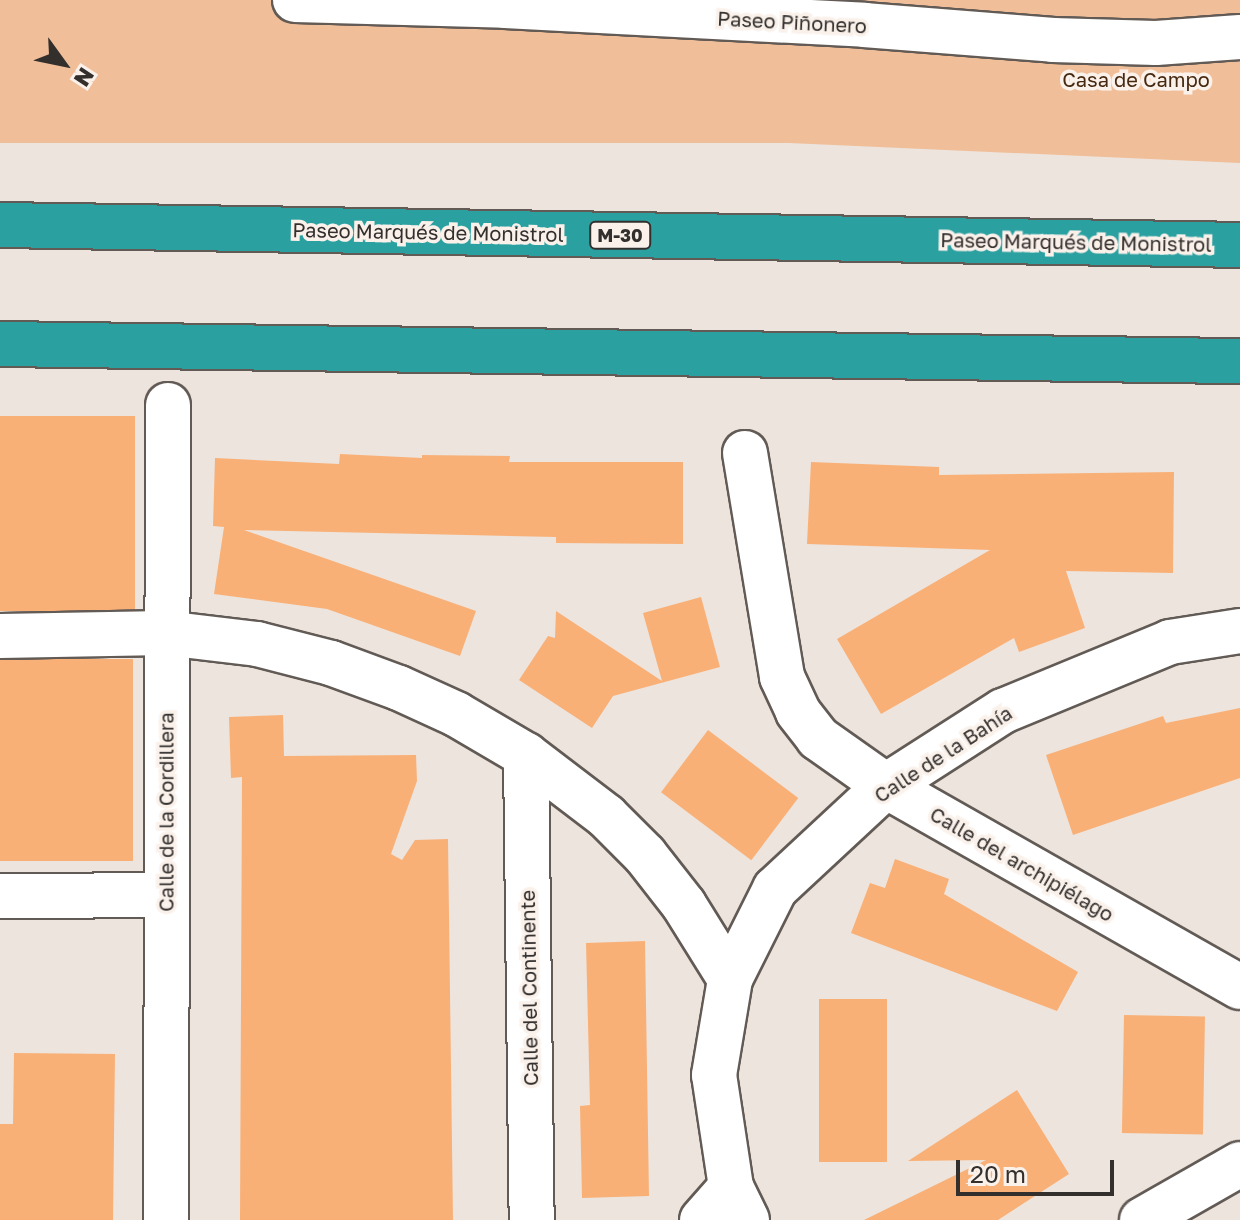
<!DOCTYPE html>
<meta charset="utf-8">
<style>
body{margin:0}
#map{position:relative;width:1240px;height:1220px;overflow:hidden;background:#ede4dd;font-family:"Golos Text",sans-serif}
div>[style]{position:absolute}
.green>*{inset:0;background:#f0be98}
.building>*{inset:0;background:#f9b077;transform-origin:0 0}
.roads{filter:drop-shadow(2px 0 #625a55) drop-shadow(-2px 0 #625a55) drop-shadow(0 2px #625a55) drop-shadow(0 -2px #625a55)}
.street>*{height:44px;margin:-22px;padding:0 22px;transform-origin:22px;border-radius:22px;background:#fff}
.highway>*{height:44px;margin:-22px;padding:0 22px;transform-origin:22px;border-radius:22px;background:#2ba0a1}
span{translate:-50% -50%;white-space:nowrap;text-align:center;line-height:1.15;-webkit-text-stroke:7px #faf1eb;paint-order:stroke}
.shield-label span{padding:2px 6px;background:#faf1eb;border:2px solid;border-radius:6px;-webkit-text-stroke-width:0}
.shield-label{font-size:18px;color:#332f2d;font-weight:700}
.street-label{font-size:20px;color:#332f2d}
.park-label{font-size:20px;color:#462910}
.north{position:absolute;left:24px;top:24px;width:80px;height:80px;-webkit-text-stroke:6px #faf1eb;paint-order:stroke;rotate:123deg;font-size:22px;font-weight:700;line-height:32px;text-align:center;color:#332f2d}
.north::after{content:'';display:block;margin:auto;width:28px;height:36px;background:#332f2d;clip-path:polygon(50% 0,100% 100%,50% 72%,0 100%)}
.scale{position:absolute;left:956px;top:1160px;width:158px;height:36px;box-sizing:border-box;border:4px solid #332f2d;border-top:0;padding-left:10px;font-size:24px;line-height:28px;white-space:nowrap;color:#332f2d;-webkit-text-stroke:6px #faf1eb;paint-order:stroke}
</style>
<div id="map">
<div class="green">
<i style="clip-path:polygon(0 0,1240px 0,1240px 163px,789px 143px,0 143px)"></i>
</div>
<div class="building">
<i style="left:0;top:416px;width:135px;height:195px"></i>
<i style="clip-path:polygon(340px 454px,422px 458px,422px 455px,510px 456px,509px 462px,683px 462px,683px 544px,556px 543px,556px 537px,244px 530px,476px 611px,460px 656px,327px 609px,214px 594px,224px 527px,213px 526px,215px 458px,339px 464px)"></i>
<i style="clip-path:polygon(811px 462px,939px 467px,939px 475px,1174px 472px,1173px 573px,1066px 571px,1085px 628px,1019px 652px,1014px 638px,881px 714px,837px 639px,990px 550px,807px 544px)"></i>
<i style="clip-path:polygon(701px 597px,720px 667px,613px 696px,592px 728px,519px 680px,548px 636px,555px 638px,556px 611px,662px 681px,643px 613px)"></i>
<i style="left:133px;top:659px;width:202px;height:133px;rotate:90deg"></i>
<i style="clip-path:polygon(1240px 708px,1240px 778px,1073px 835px,1046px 755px,1163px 716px,1166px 723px)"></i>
<i style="clip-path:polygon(283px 715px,284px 756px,416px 755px,417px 781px,391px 854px,402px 860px,415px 840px,448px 839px,453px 1220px,240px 1220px,242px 777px,231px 778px,229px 717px)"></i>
<i style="left:708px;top:730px;width:113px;height:78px;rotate:37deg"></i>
<i style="clip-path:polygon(895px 859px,949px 879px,944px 894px,1078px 972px,1057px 1011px,851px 933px,870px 883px,885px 888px)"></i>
<i style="clip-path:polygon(645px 941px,649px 1196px,582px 1198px,580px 1106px,590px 1105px,586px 943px)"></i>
<i style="left:819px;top:999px;width:68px;height:163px"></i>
<i style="left:1124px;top:1015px;width:81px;height:118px;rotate:1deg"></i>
<i style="clip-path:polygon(14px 1053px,115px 1054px,113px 1220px,0 1220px,0 1124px,13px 1124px)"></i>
<i style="clip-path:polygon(1017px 1090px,1069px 1174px,998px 1220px,864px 1220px,986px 1160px,908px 1161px)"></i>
</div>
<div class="roads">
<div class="street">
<i style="left:295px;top:0;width:210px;rotate:1.6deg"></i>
<i style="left:505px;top:6px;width:360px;rotate:3deg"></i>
<i style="left:864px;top:25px;width:190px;rotate:4.5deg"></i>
<i style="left:1053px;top:40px;width:103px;rotate:1.7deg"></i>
<i style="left:1156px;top:43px;width:84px;rotate:-4.1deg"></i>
<i style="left:745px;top:453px;width:227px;rotate:80.6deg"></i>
<i style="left:782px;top:677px;width:38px;rotate:65deg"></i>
<i style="left:798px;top:712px;width:33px;rotate:52deg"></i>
<i style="left:818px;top:738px;width:83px;rotate:35.2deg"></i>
<i style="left:886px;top:786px;width:407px;rotate:29.6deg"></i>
<i style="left:0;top:636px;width:165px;rotate:-1deg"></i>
<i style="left:165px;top:633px;width:93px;rotate:6.8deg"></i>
<i style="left:257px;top:644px;width:76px;rotate:14.4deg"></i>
<i style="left:331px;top:663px;width:72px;rotate:20.2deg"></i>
<i style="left:399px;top:688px;width:63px;rotate:24.5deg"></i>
<i style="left:456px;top:714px;width:81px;rotate:30.4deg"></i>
<i style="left:526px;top:755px;width:101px;rotate:37.3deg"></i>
<i style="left:606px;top:816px;width:55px;rotate:45deg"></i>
<i style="left:645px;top:855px;width:63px;rotate:52deg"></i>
<i style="left:684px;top:905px;width:87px;rotate:58.1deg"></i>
<i style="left:526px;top:755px;width:465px;rotate:89.3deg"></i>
<i style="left:0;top:896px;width:166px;rotate:-0.3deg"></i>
<i style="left:166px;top:1220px;width:815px;rotate:-89.86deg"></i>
<i style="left:702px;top:1220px;width:44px;rotate:-48.7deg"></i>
<i style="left:747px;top:1220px;width:37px;rotate:-116deg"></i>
<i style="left:731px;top:1187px;width:113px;rotate:-98.6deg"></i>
<i style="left:714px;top:1075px;width:97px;rotate:-80.5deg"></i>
<i style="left:730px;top:979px;width:101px;rotate:-63.4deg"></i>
<i style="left:775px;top:889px;width:151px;rotate:-42.9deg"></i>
<i style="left:886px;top:786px;width:139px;rotate:-32.7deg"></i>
<i style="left:1003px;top:711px;width:181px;rotate:-22.4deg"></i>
<i style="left:1170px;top:642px;width:71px;rotate:-8.9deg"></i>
<i style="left:1142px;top:1220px;width:113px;rotate:-29.7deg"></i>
</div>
<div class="highway">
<i style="left:0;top:225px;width:1240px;rotate:0.92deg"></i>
<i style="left:0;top:344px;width:1240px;rotate:0.79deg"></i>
</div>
</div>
<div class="shield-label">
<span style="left:620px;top:235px">M-30</span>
</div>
<div class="street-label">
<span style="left:792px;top:22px;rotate:3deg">Paseo Piñonero</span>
<span style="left:428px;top:232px;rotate:1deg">Paseo Marqués de Monistrol</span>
<span style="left:1076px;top:242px;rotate:1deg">Paseo Marqués de Monistrol</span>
<span style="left:943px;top:754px;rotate:-33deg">Calle de la Bahía</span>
<span style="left:166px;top:812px;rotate:-90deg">Calle de la Cordillera</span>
<span style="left:1022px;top:864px;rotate:30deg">Calle del archipiélago</span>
<span style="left:529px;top:988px;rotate:-91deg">Calle del Continente</span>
</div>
<div class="park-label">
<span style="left:1136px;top:79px">Casa de Campo</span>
</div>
<div class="north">N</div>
<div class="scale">20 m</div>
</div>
